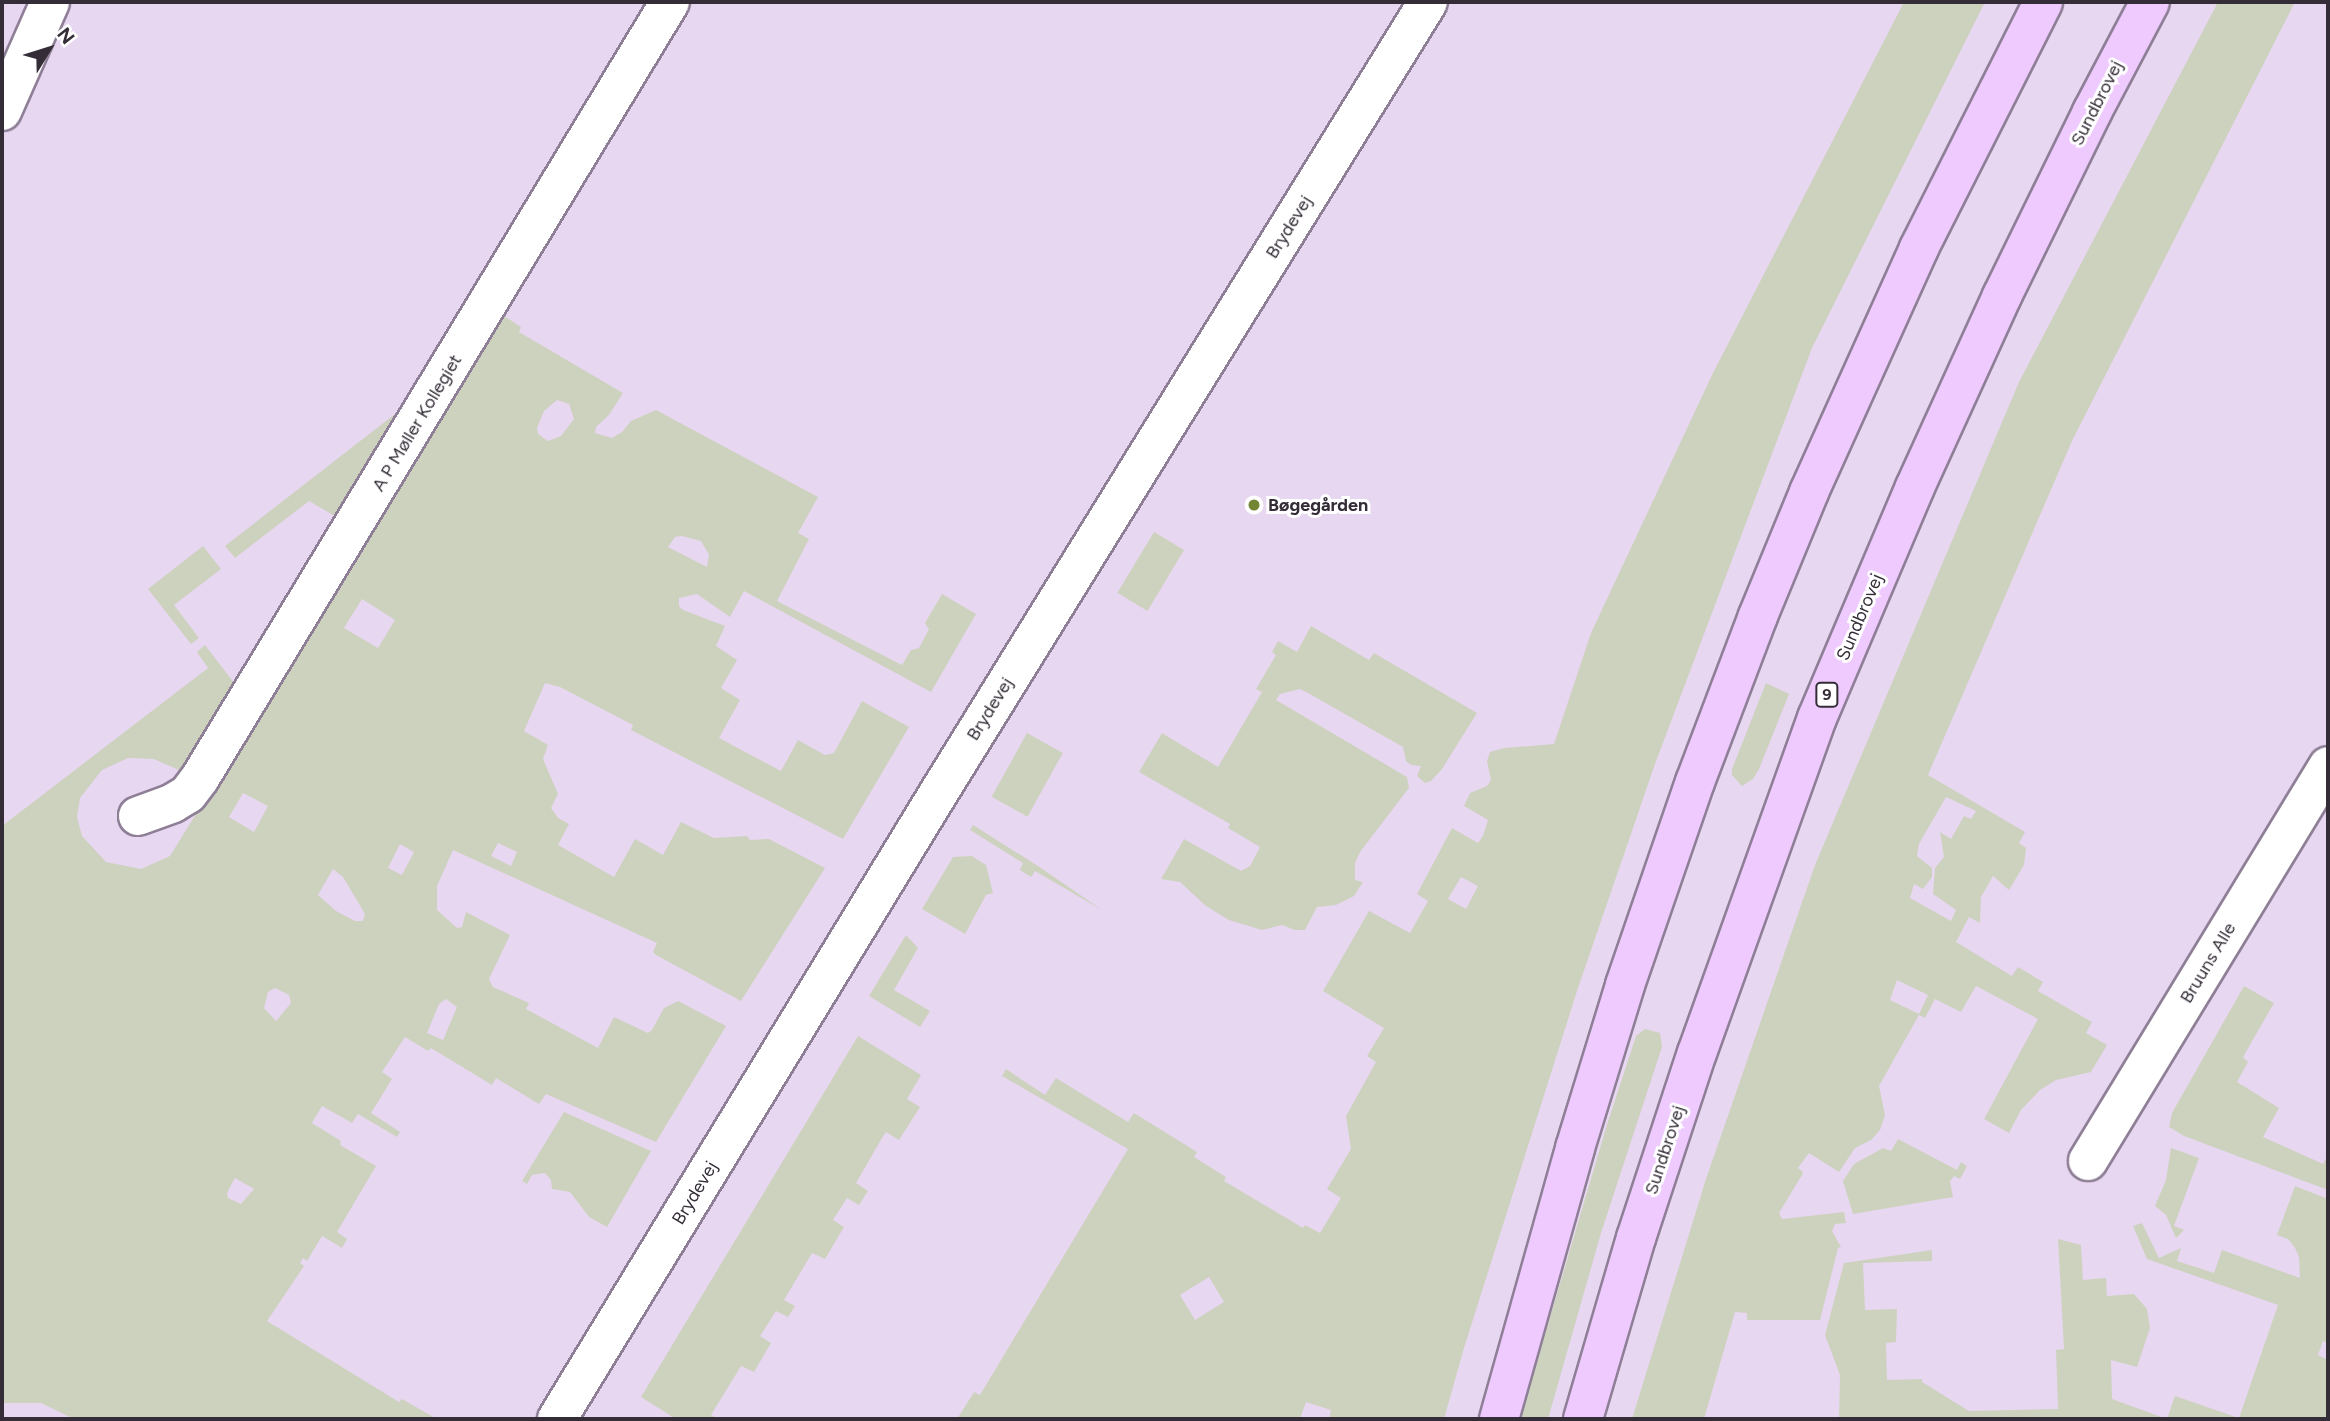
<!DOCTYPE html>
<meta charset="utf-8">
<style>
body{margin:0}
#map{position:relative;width:2330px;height:1421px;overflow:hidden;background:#e8d7f0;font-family:Figtree,sans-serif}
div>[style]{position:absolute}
.green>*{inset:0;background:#cdd2bf;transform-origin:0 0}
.roads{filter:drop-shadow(2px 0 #8e7f96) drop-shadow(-2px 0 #8e7f96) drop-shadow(0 2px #8e7f96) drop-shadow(0 -2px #8e7f96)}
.minor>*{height:38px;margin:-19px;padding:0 19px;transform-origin:19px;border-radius:19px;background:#fff}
.major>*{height:38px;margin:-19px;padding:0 19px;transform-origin:19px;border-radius:19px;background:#eecaff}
.dots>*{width:19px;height:19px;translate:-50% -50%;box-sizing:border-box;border:4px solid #fff;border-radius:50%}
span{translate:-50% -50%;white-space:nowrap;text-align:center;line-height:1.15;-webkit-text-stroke:6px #fff;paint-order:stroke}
.shield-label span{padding:2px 5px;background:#fff;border:2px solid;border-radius:5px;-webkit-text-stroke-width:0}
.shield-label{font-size:16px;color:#342d37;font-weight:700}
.street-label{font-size:18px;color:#342d37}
.poi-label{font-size:18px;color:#342d37;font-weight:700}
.left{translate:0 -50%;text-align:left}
.frame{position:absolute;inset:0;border:4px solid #342d37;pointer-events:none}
.north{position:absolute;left:14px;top:14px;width:70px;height:70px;-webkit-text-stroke:5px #fff;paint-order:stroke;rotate:52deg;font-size:19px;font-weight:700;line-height:28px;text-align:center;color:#342d37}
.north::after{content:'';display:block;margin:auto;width:24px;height:32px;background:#342d37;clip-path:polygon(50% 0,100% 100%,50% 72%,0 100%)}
</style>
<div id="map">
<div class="green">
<i style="clip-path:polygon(evenodd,1904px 2px,1985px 2px,1812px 348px,1655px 764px,1578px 988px,1464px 1348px,1444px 1419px,1329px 1419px,1331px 1410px,1306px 1402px,1300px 1419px,957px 1419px,974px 1392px,980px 1395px,1128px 1149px,1002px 1076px,1006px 1069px,1045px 1095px,1056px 1078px,1128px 1122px,1134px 1113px,1197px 1152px,1194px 1157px,1226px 1177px,1224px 1181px,1303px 1228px,1305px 1225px,1320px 1233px,1341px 1198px,1327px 1189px,1351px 1149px,1346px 1116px,1376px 1062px,1367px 1056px,1384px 1028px,1323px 991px,1369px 911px,1410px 933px,1428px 901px,1417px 894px,1452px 828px,1478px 843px,1483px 836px,1488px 820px,1464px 806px,1470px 793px,1487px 786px,1491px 780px,1487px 761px,1490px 752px,1504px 748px,1554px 744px,1591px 633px,1713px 373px,1904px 2px,1461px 877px,1478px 886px,1466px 909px,1448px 899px,1461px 877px,1904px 2px,1209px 1277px,1224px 1302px,1195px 1320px,1180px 1295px,1209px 1277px)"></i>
<i style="clip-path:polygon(evenodd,2218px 2px,2295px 2px,2072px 441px,1928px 775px,2025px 832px,2019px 843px,2026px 848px,2024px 865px,2009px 890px,1993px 876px,1981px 897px,1980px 923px,1969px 917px,1956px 942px,2012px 976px,2018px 967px,2043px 982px,2038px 991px,2092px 1022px,2086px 1033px,2107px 1045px,2091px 1072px,2056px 1080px,2040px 1090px,2021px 1110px,2009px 1133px,1984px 1119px,2038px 1019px,1976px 986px,1961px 1012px,1935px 999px,1925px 1018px,1919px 1015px,1879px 1086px,1885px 1115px,1880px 1130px,1871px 1140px,1855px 1148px,1839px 1172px,1809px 1153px,1798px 1168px,1803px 1172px,1802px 1175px,1779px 1213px,1782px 1219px,1844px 1212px,1846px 1223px,1835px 1224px,1832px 1231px,1841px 1247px,1838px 1248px,1820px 1320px,1747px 1320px,1747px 1313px,1735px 1312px,1704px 1419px,1632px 1419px,1706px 1179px,1815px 865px,2019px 382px,2218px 2px,1946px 797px,1976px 811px,1971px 819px,1964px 816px,1951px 839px,1940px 832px,1944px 857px,1935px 868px,1933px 894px,1956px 910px,1951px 921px,1910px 898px,1914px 884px,1923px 889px,1932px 877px,1932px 868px,1917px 856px,1919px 844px,1946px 797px,2218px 2px,1897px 980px,1928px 995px,1919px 1014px,1890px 1000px,1897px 980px)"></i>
<i style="clip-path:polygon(evenodd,504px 316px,521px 327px,519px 332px,623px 393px,609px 415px,596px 427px,595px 433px,612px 438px,622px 432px,631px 421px,656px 410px,818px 497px,798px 533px,809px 539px,777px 601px,902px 665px,911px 650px,919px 648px,929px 629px,925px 623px,942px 594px,976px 614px,931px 692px,744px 591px,730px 617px,697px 594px,679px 598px,679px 606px,683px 610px,725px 626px,716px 646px,737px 660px,721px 688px,740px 700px,719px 738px,781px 771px,798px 740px,825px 755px,834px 753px,862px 701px,909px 727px,843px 839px,631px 730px,633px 725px,560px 687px,545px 683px,524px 731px,548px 745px,543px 759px,558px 794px,551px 808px,558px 818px,569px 824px,558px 845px,614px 877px,635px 839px,663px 855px,681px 822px,714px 838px,747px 836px,750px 840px,769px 839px,825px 868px,741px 1001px,656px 955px,653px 952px,657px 943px,453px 850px,437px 886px,437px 910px,457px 928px,462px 927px,466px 912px,510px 935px,489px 979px,493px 987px,529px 1003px,526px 1009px,598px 1048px,614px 1017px,648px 1033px,652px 1030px,664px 1008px,678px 1001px,726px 1026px,656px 1142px,546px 1094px,539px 1104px,496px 1078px,492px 1085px,431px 1048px,428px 1051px,405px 1037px,382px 1072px,392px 1079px,371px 1113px,400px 1132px,397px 1137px,358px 1114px,352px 1123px,322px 1106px,312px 1123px,341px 1141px,340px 1145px,376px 1166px,337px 1232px,347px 1239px,342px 1248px,322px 1236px,307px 1261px,303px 1258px,300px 1263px,304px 1266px,267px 1321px,399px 1402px,402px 1399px,437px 1419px,74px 1419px,41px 1403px,2px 1403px,2px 826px,208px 668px,197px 652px,205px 645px,235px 684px,181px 771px,154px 759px,128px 758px,102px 770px,80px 798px,77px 817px,82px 836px,106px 862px,141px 869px,170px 856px,504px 316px,557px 400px,569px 404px,574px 419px,561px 436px,548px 441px,538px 434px,537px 428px,544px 411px,557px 400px,504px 316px,682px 536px,701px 541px,709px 555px,707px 567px,668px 547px,675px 537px,682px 536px,504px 316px,362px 599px,395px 620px,378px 648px,344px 628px,362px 599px,504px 316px,243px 793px,268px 806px,254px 832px,229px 817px,243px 793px,504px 316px,498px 843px,517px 852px,511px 866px,491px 856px,498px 843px,504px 316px,400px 844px,414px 852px,402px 875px,388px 868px,400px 844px,504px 316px,333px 869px,343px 877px,365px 914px,363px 921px,355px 921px,336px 911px,318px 895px,333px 869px,504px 316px,275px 988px,289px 995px,291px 1003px,276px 1021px,264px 1008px,268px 992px,275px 988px,504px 316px,446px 999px,457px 1007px,443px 1040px,427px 1033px,439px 1004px,446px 999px,504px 316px,235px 1178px,254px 1189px,241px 1204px,228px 1198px,227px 1193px,235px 1178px)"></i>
<i style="clip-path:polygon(413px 400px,338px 518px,309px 501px,235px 558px,225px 546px)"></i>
<i style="left:1154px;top:532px;width:35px;height:71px;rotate:31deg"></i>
<i style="clip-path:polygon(203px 546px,221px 569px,174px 605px,199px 638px,191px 644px,148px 589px)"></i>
<i style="clip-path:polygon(1311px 626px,1369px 660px,1374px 653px,1477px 713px,1442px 769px,1431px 781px,1425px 783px,1417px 776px,1421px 766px,1411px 765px,1406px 761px,1403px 747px,1308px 693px,1300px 689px,1280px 694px,1276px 700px,1407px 777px,1409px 788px,1360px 852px,1355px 863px,1355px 880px,1363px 882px,1354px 896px,1336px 905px,1317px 907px,1305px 930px,1295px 930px,1282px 925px,1262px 930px,1229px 920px,1206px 906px,1180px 882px,1161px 879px,1184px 839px,1241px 871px,1250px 866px,1260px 847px,1228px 828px,1230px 824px,1139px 772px,1162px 733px,1218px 767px,1262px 692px,1256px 689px,1276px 655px,1272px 652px,1278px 641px,1297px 652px)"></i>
<i style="clip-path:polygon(1766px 683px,1789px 694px,1759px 769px,1753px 779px,1742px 786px,1732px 775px,1732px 769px)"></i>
<i style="left:1027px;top:733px;width:41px;height:73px;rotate:29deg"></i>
<i style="clip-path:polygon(973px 825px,1038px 866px,1102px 910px,1035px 871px,1031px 877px,1020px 870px,1023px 863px,970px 830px)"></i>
<i style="clip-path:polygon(972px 856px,986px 865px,993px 893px,986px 895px,965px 934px,922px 909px,953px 857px)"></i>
<i style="clip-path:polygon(906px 935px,918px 948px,894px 990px,930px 1011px,920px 1027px,869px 996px)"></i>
<i style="clip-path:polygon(2244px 986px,2274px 1003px,2243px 1057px,2248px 1062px,2237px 1082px,2279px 1108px,2263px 1137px,2323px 1164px,2328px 1155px,2328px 1190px,2184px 1136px,2169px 1127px,2172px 1113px)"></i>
<i style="clip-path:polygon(1645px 1029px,1660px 1033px,1662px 1047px,1601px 1233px,1548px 1419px,1520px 1419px,1606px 1128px,1636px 1036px)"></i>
<i style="clip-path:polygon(858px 1036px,921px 1075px,907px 1099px,920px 1107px,899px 1140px,886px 1132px,882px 1138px,856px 1183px,868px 1191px,859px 1205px,847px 1198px,833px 1220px,844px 1227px,825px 1259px,812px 1253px,784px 1300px,795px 1306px,788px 1317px,776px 1311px,760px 1336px,771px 1343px,754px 1372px,741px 1366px,711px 1415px,718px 1419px,676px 1419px,641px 1397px)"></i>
<i style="clip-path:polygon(564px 1112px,651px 1151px,607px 1227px,589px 1217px,570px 1192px,552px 1189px,551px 1180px,545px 1173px,532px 1175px,527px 1184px,522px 1181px)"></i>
<i style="clip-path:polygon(1898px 1139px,1957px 1170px,1961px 1162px,1967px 1166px,1960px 1179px,1954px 1176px,1950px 1181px,1953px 1197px,1853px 1214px,1843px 1181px,1854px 1164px,1883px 1148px,1891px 1151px)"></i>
<i style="clip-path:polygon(2171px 1148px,2199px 1158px,2174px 1226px,2184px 1230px,2176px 1238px,2166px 1215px,2155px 1206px,2166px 1180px)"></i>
<i style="clip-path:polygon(2295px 1186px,2328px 1199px,2328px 1343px,2323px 1341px,2318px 1355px,2328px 1360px,2328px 1419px,2167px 1419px,2175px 1396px,2239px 1418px,2278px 1305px,2147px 1259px,2133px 1226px,2142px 1223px,2159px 1258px,2181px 1248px,2177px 1261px,2214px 1273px,2222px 1250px,2300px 1278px,2299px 1257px,2295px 1248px,2288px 1239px,2277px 1235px)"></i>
<i style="clip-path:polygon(2058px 1239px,2081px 1245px,2083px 1280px,2106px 1278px,2107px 1296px,2134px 1294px,2147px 1309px,2150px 1328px,2137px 1367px,2111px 1360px,2112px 1399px,2167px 1419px,1839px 1419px,1840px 1375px,1825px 1335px,1844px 1263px,1932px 1250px,1932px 1261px,1863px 1263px,1865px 1310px,1897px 1309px,1896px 1342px,1886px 1343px,1887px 1380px,1922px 1379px,1922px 1382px,1969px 1411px,2058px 1409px,2056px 1350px,2064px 1349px)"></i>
</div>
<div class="roads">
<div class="minor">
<i style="left:2px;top:111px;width:119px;rotate:-66.2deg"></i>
<i style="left:138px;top:816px;width:37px;rotate:-20deg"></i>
<i style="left:173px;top:803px;width:17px;rotate:-31deg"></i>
<i style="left:188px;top:794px;width:20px;rotate:-53deg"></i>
<i style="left:200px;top:778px;width:907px;rotate:-58.8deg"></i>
<i style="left:2088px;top:1161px;width:462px;rotate:-58.7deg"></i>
<i style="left:557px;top:1419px;width:738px;rotate:-58.64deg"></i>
<i style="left:941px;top:789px;width:925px;rotate:-58.25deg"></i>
</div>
<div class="major">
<i style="left:1499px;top:1419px;width:281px;rotate:-74.3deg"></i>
<i style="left:1575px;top:1148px;width:170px;rotate:-72.9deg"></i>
<i style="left:1625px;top:985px;width:215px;rotate:-71deg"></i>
<i style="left:1695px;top:782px;width:178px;rotate:-69.2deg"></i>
<i style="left:1758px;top:616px;width:134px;rotate:-67.6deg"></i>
<i style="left:1809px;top:492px;width:268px;rotate:-65.7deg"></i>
<i style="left:1919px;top:248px;width:275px;rotate:-63.2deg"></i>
<i style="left:1583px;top:1419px;width:189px;rotate:-73.7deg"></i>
<i style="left:1636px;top:1238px;width:195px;rotate:-71.8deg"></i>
<i style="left:1697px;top:1053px;width:356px;rotate:-70.3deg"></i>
<i style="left:1817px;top:718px;width:251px;rotate:-67deg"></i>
<i style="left:1915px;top:487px;width:210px;rotate:-65.5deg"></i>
<i style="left:2002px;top:296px;width:205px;rotate:-63.9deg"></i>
<i style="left:2092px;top:112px;width:124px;rotate:-62.2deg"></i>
</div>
</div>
<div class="dots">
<i style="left:1254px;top:505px;background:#738433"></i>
</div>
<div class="shield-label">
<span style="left:1827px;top:695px">9</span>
</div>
<div class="street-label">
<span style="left:2097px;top:103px;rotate:-63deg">Sundbrovej</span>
<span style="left:1289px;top:227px;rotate:-58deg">Brydevej</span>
<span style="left:417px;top:423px;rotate:-59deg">A P Møller Kollegiet</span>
<span style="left:1860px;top:617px;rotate:-67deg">Sundbrovej</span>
<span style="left:990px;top:709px;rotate:-58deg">Brydevej</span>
<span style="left:2208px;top:963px;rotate:-59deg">Bruuns Alle</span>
<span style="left:1665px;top:1150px;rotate:-72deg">Sundbrovej</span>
<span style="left:695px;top:1193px;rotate:-59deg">Brydevej</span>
</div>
<div class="poi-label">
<span class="left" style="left:1268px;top:505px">Bøgegården</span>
</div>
<div class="frame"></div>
<div class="north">N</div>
</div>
